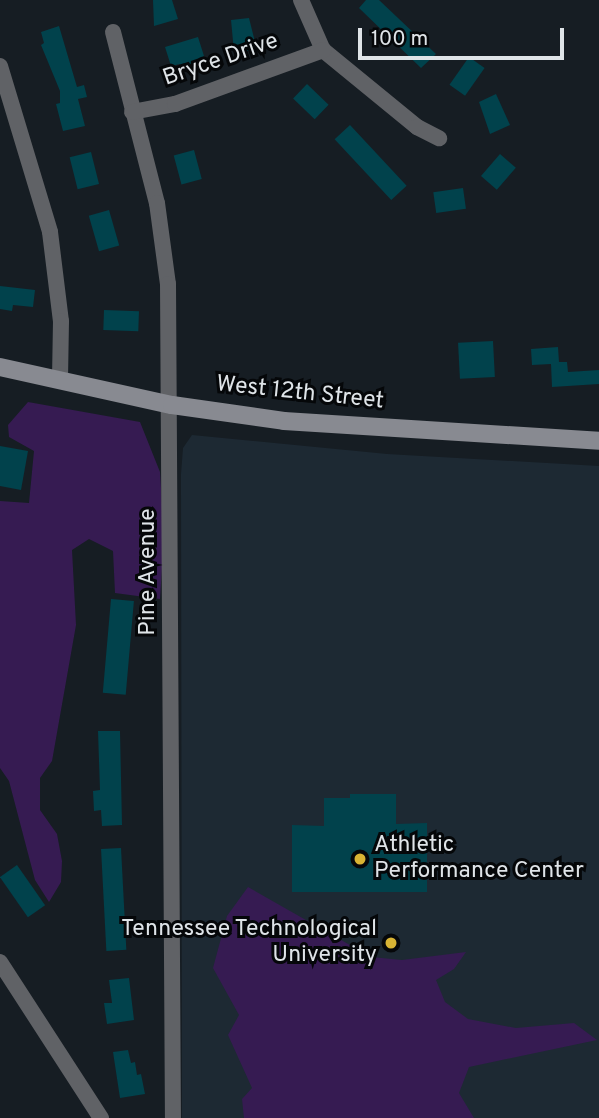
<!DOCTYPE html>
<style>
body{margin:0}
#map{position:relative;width:599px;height:1118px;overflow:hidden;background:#161d23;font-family:Overpass,sans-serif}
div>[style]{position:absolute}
.built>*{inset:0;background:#1d2933}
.green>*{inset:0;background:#361b52}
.building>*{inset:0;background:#01424c;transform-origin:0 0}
.street>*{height:16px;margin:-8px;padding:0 8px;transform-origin:8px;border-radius:8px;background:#606266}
.secondary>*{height:18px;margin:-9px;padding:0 9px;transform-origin:9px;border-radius:9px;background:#888a91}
.dots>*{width:19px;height:19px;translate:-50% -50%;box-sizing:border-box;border:4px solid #050709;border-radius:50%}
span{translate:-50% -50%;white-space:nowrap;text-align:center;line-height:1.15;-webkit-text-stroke:6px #050709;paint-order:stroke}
.street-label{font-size:23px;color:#dfe4e8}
.poi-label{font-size:23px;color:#dfe4e8}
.left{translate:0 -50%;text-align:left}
.right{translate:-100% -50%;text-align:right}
.scale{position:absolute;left:358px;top:28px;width:206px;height:32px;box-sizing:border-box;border:4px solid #dfe4e8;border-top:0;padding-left:9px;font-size:21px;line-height:24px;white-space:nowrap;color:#dfe4e8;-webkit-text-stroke:5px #050709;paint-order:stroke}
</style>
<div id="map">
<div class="built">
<i style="clip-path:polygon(192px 435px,387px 454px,599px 466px,599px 1118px,182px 1118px,181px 474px,183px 448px)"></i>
</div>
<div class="green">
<i style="clip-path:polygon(28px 402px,140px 422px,160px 472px,164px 536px,160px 599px,115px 593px,113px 551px,89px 539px,72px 550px,76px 625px,52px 761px,40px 778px,40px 810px,57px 834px,62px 861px,61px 882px,49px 902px,35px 880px,9px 781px,0 768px,0 501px,29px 503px,34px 451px,9px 437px,8px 425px)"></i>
<i style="clip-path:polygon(248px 887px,371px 957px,402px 960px,466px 952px,454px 969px,436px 980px,445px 1002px,468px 1019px,516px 1028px,574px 1023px,597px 1040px,469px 1067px,459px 1093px,474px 1118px,244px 1118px,242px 1099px,252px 1088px,228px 1035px,239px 1015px,213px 968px,227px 916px)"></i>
</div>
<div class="building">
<i style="clip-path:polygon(153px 0,172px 0,178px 19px,154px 26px)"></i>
<i style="clip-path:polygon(366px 0,379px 0,436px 54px,421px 68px,359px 8px)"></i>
<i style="clip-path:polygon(249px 18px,257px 50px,234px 52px,231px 20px)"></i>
<i style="clip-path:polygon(59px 26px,77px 87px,84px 85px,87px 97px,78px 99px,85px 126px,63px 131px,56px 104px,60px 103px,60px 91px,41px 45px,44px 43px,41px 32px)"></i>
<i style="clip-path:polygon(198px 37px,204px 56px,182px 69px,180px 64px,171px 66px,165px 47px)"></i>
<i style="left:469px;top:57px;width:19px;height:34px;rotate:35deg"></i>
<i style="left:307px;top:84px;width:30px;height:20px;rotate:44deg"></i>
<i style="clip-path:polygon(496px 94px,510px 125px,490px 134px,479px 102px)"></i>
<i style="left:350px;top:125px;width:83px;height:21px;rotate:47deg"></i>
<i style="left:194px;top:150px;width:30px;height:21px;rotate:75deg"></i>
<i style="left:91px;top:152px;width:33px;height:22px;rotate:76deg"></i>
<i style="left:500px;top:154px;width:21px;height:29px;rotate:41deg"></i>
<i style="left:463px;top:188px;width:21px;height:30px;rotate:82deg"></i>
<i style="left:109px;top:210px;width:37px;height:21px;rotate:74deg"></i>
<i style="clip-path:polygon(0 286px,35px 290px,33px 307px,13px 305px,12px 311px,0 309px)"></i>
<i style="left:104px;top:310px;width:35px;height:20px;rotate:2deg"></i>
<i style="left:493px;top:341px;width:36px;height:35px;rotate:87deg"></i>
<i style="clip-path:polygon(558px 347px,559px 362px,567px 362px,568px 372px,599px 370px,599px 384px,552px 387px,551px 364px,532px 365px,531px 349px)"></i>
<i style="clip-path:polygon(0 446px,28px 451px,21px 490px,0 486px)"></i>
<i style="left:111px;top:599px;width:23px;height:94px;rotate:5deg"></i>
<i style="clip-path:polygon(98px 731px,120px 731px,122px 825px,102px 826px,101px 810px,94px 811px,93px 791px,100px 790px)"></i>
<i style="clip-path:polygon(350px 794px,396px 794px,396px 824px,427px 823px,427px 892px,292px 892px,292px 825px,324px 826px,324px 798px,350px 798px)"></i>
<i style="left:121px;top:848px;width:102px;height:20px;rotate:87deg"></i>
<i style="left:17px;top:865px;width:49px;height:21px;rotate:55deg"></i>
<i style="clip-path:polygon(129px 978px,134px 1020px,107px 1024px,104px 1003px,112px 1003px,109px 980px)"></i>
<i style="clip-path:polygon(128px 1050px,131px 1063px,135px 1062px,137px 1075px,141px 1074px,145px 1094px,120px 1098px,113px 1052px)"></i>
</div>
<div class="street">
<i style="left:301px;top:0;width:55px;rotate:66.3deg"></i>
<i style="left:323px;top:50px;width:122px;rotate:39.3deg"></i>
<i style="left:417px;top:127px;width:25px;rotate:27deg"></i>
<i style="left:113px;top:32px;width:177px;rotate:75.6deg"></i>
<i style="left:157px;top:203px;width:82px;rotate:82.3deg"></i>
<i style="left:168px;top:284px;width:834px;rotate:89.66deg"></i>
<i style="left:0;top:66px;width:173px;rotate:73.2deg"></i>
<i style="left:50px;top:232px;width:90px;rotate:83deg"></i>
<i style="left:61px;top:321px;width:59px;rotate:91deg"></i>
<i style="left:132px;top:112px;width:44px;rotate:-10.5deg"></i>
<i style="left:175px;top:104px;width:158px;rotate:-20deg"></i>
<i style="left:0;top:962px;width:186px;rotate:57.1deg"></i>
</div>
<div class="secondary">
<i style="left:0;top:367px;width:176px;rotate:12.5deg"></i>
<i style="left:172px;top:405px;width:113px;rotate:8.1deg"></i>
<i style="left:284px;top:421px;width:316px;rotate:3.6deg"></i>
</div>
<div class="dots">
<i style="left:360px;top:859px;background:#d8b434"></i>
<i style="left:391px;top:943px;background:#d8b434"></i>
</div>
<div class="street-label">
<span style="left:221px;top:61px;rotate:-19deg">Bryce Drive</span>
<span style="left:300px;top:394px;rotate:6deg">West 12th Street</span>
<span style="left:149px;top:572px;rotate:-90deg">Pine Avenue</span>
</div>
<div class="poi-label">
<span class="left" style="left:374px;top:859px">Athletic<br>Performance Center</span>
<span class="right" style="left:377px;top:943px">Tennessee Technological<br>University</span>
</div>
<div class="scale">100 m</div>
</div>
